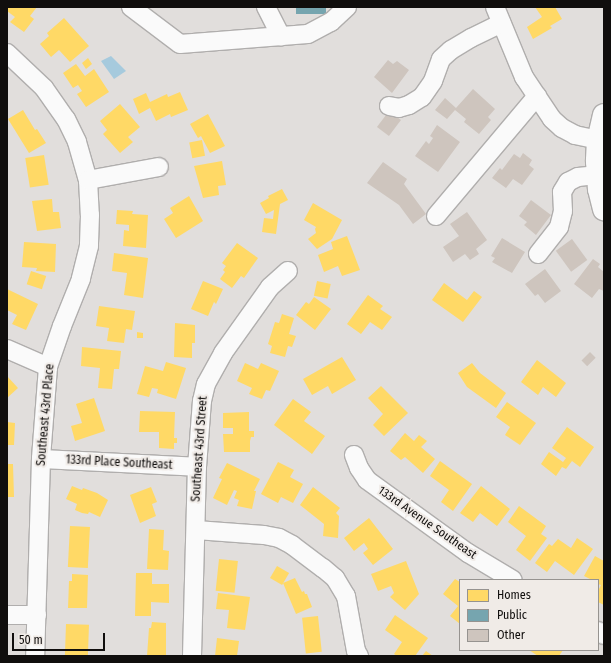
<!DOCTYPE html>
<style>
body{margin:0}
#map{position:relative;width:611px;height:663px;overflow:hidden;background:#e1dedc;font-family:"Fira Sans Condensed",sans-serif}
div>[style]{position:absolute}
.water>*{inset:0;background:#a6cadd}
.homes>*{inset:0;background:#ffd966;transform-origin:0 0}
.public>*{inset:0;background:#76a5af;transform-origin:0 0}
.building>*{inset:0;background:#cec5be;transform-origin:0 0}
.roads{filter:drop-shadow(1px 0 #b0aead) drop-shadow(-1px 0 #b0aead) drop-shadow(0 1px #b0aead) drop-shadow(0 -1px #b0aead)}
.minor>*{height:18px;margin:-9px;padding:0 9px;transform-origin:9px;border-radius:9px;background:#fafafa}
.major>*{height:22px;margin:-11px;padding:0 11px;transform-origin:11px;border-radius:11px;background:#fafafa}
span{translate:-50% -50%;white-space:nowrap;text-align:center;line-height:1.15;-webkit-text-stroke:4px #f0ebe7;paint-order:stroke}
.street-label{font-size:12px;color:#100e0d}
.frame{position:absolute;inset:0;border:8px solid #100e0d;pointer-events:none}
.legend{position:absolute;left:459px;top:579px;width:140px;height:72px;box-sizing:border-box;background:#f0ebe7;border:1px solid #969390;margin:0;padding:5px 7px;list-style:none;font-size:12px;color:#100e0d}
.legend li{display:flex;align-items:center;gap:8px;height:20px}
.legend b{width:20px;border:1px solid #969390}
.scale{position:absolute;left:12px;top:633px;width:93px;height:18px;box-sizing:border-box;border:2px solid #100e0d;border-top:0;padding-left:5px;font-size:12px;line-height:14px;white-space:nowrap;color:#100e0d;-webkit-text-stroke:3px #f0ebe7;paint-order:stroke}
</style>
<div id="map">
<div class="water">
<i style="clip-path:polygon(111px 56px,126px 71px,114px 79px,101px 61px)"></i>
</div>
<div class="homes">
<i style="clip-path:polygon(7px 7px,37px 7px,30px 16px,34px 19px,24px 32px,10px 22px,15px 17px,7px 11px)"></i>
<i style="clip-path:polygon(535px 7px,555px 7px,562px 19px,550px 26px,552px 28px,533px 39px,527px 27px,542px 17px)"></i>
<i style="clip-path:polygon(64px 18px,89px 46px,70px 62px,59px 50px,51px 57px,40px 44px,49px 36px,47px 33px)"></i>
<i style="clip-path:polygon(88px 58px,92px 64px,86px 69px,82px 63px)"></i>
<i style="clip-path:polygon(76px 64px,85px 76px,94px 69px,109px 92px,86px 107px,77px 94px,82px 91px,78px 85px,73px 88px,63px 73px)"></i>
<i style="clip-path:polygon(180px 92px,188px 110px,171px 117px,170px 114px,156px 121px,150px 108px,139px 114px,133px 99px,146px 93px,150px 102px,167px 94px,168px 97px)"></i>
<i style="clip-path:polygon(120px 104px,140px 127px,128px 137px,133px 142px,120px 153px,103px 134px,107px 130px,100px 121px)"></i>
<i style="clip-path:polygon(23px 110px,35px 130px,37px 129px,46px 143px,29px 153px,8px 119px)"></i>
<i style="clip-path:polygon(208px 114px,225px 146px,210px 153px,201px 136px,198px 138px,190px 124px)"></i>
<i style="left:202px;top:140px;width:16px;height:13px;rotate:79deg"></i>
<i style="left:44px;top:155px;width:30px;height:19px;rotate:81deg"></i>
<i style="clip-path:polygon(222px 161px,226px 185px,218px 186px,219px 195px,203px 198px,194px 166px)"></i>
<i style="clip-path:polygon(282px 189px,288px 200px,280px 204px,276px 234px,262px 232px,264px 218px,273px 219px,274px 210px,266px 214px,260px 203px,269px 198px,268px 196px)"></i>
<i style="clip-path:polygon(189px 196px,203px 221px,176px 238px,164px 219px,173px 213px,170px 208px)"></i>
<i style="clip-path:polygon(52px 199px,53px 212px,59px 212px,61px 228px,37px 231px,32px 201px)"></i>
<i style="clip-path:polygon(313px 203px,342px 220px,332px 239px,317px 249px,308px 239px,316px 233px,315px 229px,316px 227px,304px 220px)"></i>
<i style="clip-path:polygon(117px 210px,133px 211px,132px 214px,148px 215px,146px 248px,123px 246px,124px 230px,129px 231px,129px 225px,116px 224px)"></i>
<i style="clip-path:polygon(347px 236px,360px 270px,342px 276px,338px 266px,324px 272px,318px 255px,333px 249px,331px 242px)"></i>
<i style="clip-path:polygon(24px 242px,56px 244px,55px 272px,36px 271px,37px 268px,22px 267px)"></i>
<i style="clip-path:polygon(237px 243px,258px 258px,244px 278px,241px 276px,232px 288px,220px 279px,225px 272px,223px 270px,226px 266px,222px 263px)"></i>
<i style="clip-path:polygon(114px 253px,148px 258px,143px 298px,124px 295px,127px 273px,112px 271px)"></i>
<i style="left:31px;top:271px;width:16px;height:14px;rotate:18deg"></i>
<i style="clip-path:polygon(203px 281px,223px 289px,216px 304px,214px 302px,208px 316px,191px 309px)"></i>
<i style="left:317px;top:281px;width:14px;height:15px;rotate:12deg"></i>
<i style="clip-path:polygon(444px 283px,467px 300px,474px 291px,482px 297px,463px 322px,432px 300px)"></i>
<i style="clip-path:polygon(7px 289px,38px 304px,26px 330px,12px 324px,17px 315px,7px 310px)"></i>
<i style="clip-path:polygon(368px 295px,383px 306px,380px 309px,392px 317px,382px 330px,370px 322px,361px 334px,347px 324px)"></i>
<i style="clip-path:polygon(314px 297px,331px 309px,315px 330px,296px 315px,306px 302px,309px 304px)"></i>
<i style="clip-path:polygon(99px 306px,135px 311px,132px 330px,126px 329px,124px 343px,107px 341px,109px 328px,96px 326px)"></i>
<i style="clip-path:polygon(282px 314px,294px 318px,289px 334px,296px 336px,292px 347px,288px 346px,285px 357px,270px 353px,272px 346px,268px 344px,275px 322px,279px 323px)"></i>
<i style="clip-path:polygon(175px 323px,195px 325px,195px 343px,192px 343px,192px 358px,174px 357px)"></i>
<i style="clip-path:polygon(137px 332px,143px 333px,143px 338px,137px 338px)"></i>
<i style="clip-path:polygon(82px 347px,121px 351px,119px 369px,114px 369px,112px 389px,98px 388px,100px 368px,81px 366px)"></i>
<i style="clip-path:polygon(342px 357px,356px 380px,332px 394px,328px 386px,312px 395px,303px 379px)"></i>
<i style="clip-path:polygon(537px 360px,566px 383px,556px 397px,543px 387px,538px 395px,521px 382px)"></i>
<i style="clip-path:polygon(166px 362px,186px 368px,176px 399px,157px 393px,158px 389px,152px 388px,149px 397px,137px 394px,145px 366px,163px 371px)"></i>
<i style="clip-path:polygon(245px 363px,258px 369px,261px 363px,279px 371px,270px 391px,266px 390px,262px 399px,249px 394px,252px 388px,237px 381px)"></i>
<i style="clip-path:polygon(472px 363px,480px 373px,506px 393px,496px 408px,467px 387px,458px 373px)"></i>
<i style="clip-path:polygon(7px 376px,18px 388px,7px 398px)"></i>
<i style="clip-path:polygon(381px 386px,408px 413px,384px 436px,373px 425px,383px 414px,368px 398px)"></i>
<i style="clip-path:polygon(94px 398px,105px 431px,75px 441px,71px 426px,82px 423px,76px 404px)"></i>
<i style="clip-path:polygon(293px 399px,311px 412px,304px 421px,325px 436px,312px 454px,274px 425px)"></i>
<i style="clip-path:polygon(507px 402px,536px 423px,520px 445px,505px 435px,510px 427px,496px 417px)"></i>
<i style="clip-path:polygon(140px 411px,175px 412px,174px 438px,177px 438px,177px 443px,174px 443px,174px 449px,159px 448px,159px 432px,139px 432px)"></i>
<i style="clip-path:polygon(249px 412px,249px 431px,254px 431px,254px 437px,251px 437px,250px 441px,250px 452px,224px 452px,223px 434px,233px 434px,233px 428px,223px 428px,223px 413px)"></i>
<i style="clip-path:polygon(7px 422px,15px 423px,14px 445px,7px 445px)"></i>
<i style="clip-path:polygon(567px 427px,594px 447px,580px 467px,572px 461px,566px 469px,562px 467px,556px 476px,541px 464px,549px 452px,563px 462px,566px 458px,552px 448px)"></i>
<i style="clip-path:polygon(405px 433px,414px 441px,419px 435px,427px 441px,421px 447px,435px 459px,423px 473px,405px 457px,401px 460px,390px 451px)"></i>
<i style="clip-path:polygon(440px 461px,472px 484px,453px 511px,441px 502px,449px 490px,430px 476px)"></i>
<i style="clip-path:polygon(278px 462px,294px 470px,290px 477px,303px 484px,293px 503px,281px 497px,278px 503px,261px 494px)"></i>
<i style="clip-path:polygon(227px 463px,260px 479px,254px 491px,256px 491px,252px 509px,237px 506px,239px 500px,234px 498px,237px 491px,234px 490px,227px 505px,213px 498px,222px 479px,219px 478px)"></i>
<i style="clip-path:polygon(7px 464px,13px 464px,14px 497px,7px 497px)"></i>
<i style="clip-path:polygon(72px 486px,82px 490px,83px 488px,97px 493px,108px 500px,100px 517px,89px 512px,88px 514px,82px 513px,75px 510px,77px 504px,66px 499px)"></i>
<i style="clip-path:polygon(481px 486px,510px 509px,497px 526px,480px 513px,473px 522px,460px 513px)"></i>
<i style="clip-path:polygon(151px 487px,157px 502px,152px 504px,156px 516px,140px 523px,130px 495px)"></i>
<i style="clip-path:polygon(313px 487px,340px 508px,336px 513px,339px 516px,338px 538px,323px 536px,324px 524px,300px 505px)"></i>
<i style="clip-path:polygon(519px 506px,546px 526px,541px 534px,547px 538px,530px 561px,516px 550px,526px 536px,508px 522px)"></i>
<i style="clip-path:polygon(369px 518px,393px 549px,373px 565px,363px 553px,368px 549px,364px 543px,354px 551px,344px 538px)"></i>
<i style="left:70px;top:526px;width:20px;height:41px;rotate:3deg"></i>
<i style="clip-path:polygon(149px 529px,164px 530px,163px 550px,169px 551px,168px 570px,147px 569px)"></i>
<i style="clip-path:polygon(577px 538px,593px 549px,574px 575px,555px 561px,547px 572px,535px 563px,549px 544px,552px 546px,558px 539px,571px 548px)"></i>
<i style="clip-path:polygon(595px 556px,604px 561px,604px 605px,598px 602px,598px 591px,601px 585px,598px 584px,598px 580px,592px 580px,584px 576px)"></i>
<i style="left:219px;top:559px;width:19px;height:32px;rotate:6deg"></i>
<i style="clip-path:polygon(406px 561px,419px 594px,405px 610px,390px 597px,394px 593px,391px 586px,378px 591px,371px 574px)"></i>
<i style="left:277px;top:566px;width:14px;height:14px;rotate:30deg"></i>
<i style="clip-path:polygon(136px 573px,152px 573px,152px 584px,169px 584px,169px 603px,151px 602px,151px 616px,135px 616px)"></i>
<i style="clip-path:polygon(72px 574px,88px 575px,87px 608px,68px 608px,69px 581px,72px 581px)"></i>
<i style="clip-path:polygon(295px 578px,302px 592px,304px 591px,305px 594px,307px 594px,312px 607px,296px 614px,283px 583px)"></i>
<i style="clip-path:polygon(455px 579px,460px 582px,460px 624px,450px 616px,458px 606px,443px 594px)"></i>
<i style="clip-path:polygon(218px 593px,250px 597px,245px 630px,227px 628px,229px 610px,216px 609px)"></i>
<i style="clip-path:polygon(395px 615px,428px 638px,415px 656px,397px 656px,394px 654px,402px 642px,385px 630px)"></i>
<i style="left:318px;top:616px;width:36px;height:16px;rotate:84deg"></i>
<i style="clip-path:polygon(152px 622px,166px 623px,166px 656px,147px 656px,149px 628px,151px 628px)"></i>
<i style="left:66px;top:624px;width:23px;height:32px;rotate:2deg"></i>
<i style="clip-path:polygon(217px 638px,239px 641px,237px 656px,215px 656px)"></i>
<i style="clip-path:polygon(529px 650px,563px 650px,559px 656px,538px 656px)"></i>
<i style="clip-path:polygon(426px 651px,433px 656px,422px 656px)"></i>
</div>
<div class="public">
<i style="left:296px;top:7px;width:30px;height:7px"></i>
</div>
<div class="building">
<i style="clip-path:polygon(388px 60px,393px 64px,397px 61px,409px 70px,392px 93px,374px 77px)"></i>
<i style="clip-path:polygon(473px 89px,495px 109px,488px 117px,491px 120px,479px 134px,464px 122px,466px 119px,455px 110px,447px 119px,435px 110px,445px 98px,456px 108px)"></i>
<i style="left:389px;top:111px;width:15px;height:20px;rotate:37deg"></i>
<i style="clip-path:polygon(437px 125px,460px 142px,438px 172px,415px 156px,426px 141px,429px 144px,433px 138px,430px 136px)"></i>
<i style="clip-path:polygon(523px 153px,532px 160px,529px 165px,534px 169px,522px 185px,513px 179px,506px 188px,492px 178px,500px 168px,502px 170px,514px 154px,520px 158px)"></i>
<i style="clip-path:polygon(383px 162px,407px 179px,404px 184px,426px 214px,413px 224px,399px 205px,367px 183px)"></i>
<i style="clip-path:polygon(531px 200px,551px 215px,536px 235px,524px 225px,527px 222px,519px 216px)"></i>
<i style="clip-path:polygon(467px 212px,487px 240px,476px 249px,479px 254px,470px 260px,465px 254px,453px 262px,443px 247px,459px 236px,450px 224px)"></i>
<i style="clip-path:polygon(502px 238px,525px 252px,512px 273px,492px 262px,495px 258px,491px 256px)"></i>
<i style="left:572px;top:239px;width:26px;height:20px;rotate:54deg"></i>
<i style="clip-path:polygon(593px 259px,600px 264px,598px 267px,604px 272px,604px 291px,599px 289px,592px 298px,574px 284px)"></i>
<i style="clip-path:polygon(545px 269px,561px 291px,545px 303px,538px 294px,535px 296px,525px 284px)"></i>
<i style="left:590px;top:352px;width:8px;height:12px;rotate:45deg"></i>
</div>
<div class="roads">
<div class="minor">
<i style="left:131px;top:7px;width:61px;rotate:37.1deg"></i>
<i style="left:180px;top:44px;width:128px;rotate:-4.5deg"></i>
<i style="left:308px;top:34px;width:26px;rotate:-28deg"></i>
<i style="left:331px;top:22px;width:22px;rotate:-43deg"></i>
<i style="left:266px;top:7px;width:33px;rotate:63deg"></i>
<i style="left:495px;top:7px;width:76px;rotate:67.5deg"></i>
<i style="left:524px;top:77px;width:50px;rotate:56.3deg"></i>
<i style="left:552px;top:119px;width:13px;rotate:42deg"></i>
<i style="left:562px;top:128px;width:15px;rotate:28deg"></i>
<i style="left:575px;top:135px;width:24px;rotate:12deg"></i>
<i style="left:7px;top:53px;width:51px;rotate:43.4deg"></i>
<i style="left:44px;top:88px;width:38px;rotate:55deg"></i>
<i style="left:66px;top:119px;width:25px;rotate:64deg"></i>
<i style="left:77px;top:142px;width:40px;rotate:74deg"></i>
<i style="left:88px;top:180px;width:35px;rotate:87deg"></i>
<i style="left:90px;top:215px;width:31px;rotate:92deg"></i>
<i style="left:89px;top:246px;width:34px;rotate:104deg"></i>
<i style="left:81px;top:279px;width:51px;rotate:112deg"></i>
<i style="left:62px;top:326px;width:43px;rotate:108.9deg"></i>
<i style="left:48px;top:367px;width:92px;rotate:94.4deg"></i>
<i style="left:41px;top:459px;width:197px;rotate:91.7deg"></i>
<i style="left:389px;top:106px;width:10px;rotate:11deg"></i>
<i style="left:399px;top:108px;width:10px;rotate:-17deg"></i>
<i style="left:409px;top:105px;width:15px;rotate:-32deg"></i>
<i style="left:422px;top:97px;width:19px;rotate:-55deg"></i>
<i style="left:433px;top:81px;width:23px;rotate:-70deg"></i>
<i style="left:441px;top:59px;width:13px;rotate:-42deg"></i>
<i style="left:451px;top:50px;width:23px;rotate:-31deg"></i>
<i style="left:471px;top:38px;width:34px;rotate:-26deg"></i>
<i style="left:88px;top:180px;width:72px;rotate:-10.4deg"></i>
<i style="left:436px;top:216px;width:157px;rotate:-49.9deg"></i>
<i style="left:538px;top:254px;width:34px;rotate:-52deg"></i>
<i style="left:559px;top:227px;width:16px;rotate:-76deg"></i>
<i style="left:563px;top:211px;width:19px;rotate:-93deg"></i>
<i style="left:562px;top:192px;width:12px;rotate:-59deg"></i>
<i style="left:568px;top:182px;width:11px;rotate:-27deg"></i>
<i style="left:578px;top:177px;width:20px;rotate:-6deg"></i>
<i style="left:7px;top:349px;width:45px;rotate:23.7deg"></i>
<i style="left:354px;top:455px;width:14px;rotate:69deg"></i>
<i style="left:359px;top:468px;width:14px;rotate:56deg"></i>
<i style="left:367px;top:480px;width:125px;rotate:35.9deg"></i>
<i style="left:468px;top:553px;width:52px;rotate:31deg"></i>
<i style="left:41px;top:459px;width:156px;rotate:2.9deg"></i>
<i style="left:196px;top:530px;width:68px;rotate:4.2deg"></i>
<i style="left:264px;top:535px;width:15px;rotate:11deg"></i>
<i style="left:279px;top:538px;width:15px;rotate:28deg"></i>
<i style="left:292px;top:545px;width:39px;rotate:37deg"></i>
<i style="left:323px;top:568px;width:16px;rotate:40deg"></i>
<i style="left:335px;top:578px;width:21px;rotate:59deg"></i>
<i style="left:346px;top:596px;width:56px;rotate:79.7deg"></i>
<i style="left:356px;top:651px;width:6px;rotate:59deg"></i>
<i style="left:7px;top:615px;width:30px"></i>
<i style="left:598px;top:631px;width:7px;rotate:34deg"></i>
<i style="left:192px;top:656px;width:189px;rotate:-88.5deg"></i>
<i style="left:197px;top:467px;width:66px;rotate:-85.7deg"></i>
<i style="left:202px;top:401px;width:17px;rotate:-77deg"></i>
<i style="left:206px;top:384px;width:35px;rotate:-61deg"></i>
<i style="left:223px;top:353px;width:81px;rotate:-54.5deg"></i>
<i style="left:270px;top:287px;width:24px;rotate:-42deg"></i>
</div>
<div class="major">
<i style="left:604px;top:115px;width:26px;rotate:103deg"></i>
<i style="left:598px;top:140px;width:21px;rotate:93deg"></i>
<i style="left:597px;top:161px;width:28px;rotate:86deg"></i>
<i style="left:599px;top:189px;width:21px;rotate:76deg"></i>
</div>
</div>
<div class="street-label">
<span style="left:46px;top:415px;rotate:-85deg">Southeast 43rd Place</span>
<span style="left:200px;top:449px;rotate:-86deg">Southeast 43rd Street</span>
<span style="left:119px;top:463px;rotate:3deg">133rd Place Southeast</span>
<span style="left:427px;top:523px;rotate:35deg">133rd Avenue Southeast</span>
</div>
<div class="frame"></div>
<ul class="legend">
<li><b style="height:11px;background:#ffd966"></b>Homes</li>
<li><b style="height:11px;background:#76a5af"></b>Public</li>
<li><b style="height:11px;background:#cec5be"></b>Other</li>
</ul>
<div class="scale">50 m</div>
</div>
